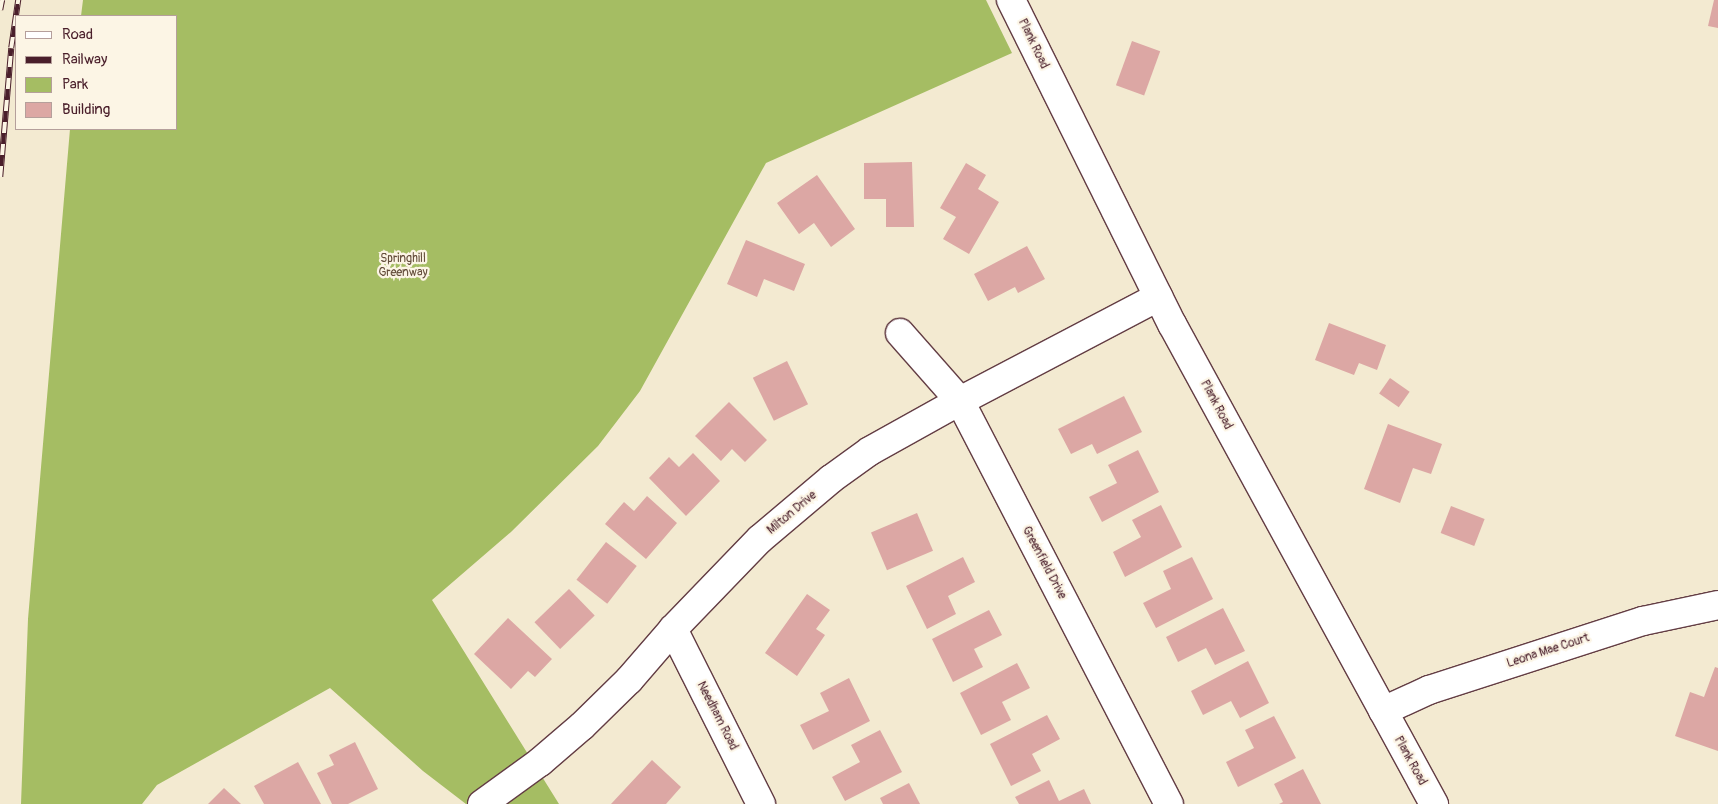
<!DOCTYPE html>
<style>
body{margin:0}
#map{position:relative;width:1718px;height:804px;overflow:hidden;background:#f3ead1;font-family:Pangolin,sans-serif}
div>[style]{position:absolute}
.green>*{inset:0;background:#a5bd63}
.building>*{inset:0;background:#dca7a4;transform-origin:0 0}
.roads{filter:drop-shadow(1px 0 #633d44) drop-shadow(-1px 0 #633d44) drop-shadow(0 1px #633d44) drop-shadow(0 -1px #633d44)}
.street>*{height:28px;margin:-14px;padding:0 14px;transform-origin:14px;border-radius:14px;background:#fff}
.rail>*{height:5.5px;margin-top:-2.75px;transform-origin:0;background:repeating-linear-gradient(90deg,#fcf5e5 0 11px,#4a1f2b 0 22px);box-sizing:border-box;border-block:1px solid #4a1f2b}
span{translate:-50% -50%;white-space:nowrap;text-align:center;line-height:1.15;-webkit-text-stroke:4.5px #fcf5e5;paint-order:stroke}
.street-label{font-size:12px;color:#4a1f2b}
.park-label{font-size:12px;color:#654e3c}
.legend{position:absolute;left:15px;top:15px;width:162px;height:115px;box-sizing:border-box;background:#fcf5e5;border:1px solid #b59f9b;margin:0;padding:6px 9px;list-style:none;font-size:15px;color:#4a1f2b}
.legend li{display:flex;align-items:center;gap:10px;height:25px}
.legend b{width:25px;border:1px solid #b59f9b}
</style>
<div id="map">
<div class="green">
<i style="clip-path:polygon(83px 0,986px 0,1012px 53px,766px 163px,640px 391px,598px 446px,511px 532px,432px 600px,559px 804px,466px 804px,423px 771px,330px 688px,157px 785px,142px 804px,21px 804px,28px 619px,70px 129px,176px 129px,176px 16px,81px 16px)"></i>
</div>
<div class="building">
<i style="clip-path:polygon(1714px 0,1718px 0,1718px 28px,1708px 26px)"></i>
<i style="left:1132px;top:41px;width:30px;height:47px;rotate:20deg"></i>
<i style="clip-path:polygon(912px 162px,914px 227px,886px 227px,886px 199px,864px 199px,864px 163px)"></i>
<i style="clip-path:polygon(966px 163px,986px 175px,978px 189px,999px 202px,969px 254px,943px 239px,956px 217px,940px 208px)"></i>
<i style="clip-path:polygon(817px 175px,855px 229px,831px 247px,814px 223px,799px 234px,777px 203px)"></i>
<i style="clip-path:polygon(746px 240px,805px 264px,794px 291px,764px 279px,757px 297px,727px 284px)"></i>
<i style="clip-path:polygon(1027px 246px,1045px 279px,1018px 293px,1015px 287px,988px 301px,974px 274px)"></i>
<i style="clip-path:polygon(1329px 323px,1386px 345px,1377px 370px,1359px 363px,1354px 375px,1315px 360px)"></i>
<i style="left:787px;top:361px;width:48px;height:38px;rotate:64deg"></i>
<i style="left:1390px;top:378px;width:24px;height:19px;rotate:35deg"></i>
<i style="clip-path:polygon(1124px 396px,1142px 432px,1097px 454px,1092px 444px,1071px 454px,1058px 429px)"></i>
<i style="clip-path:polygon(729px 402px,767px 440px,745px 462px,732px 449px,721px 461px,695px 436px)"></i>
<i style="clip-path:polygon(1388px 424px,1442px 444px,1431px 474px,1413px 468px,1400px 503px,1364px 489px)"></i>
<i style="clip-path:polygon(1138px 450px,1159px 492px,1102px 522px,1089px 497px,1117px 483px,1108px 465px)"></i>
<i style="clip-path:polygon(693px 453px,720px 481px,686px 516px,649px 478px,669px 457px,679px 467px)"></i>
<i style="clip-path:polygon(647px 496px,677px 523px,646px 559px,605px 524px,624px 502px,634px 511px)"></i>
<i style="clip-path:polygon(1161px 505px,1182px 547px,1125px 577px,1113px 552px,1141px 537px,1132px 520px)"></i>
<i style="left:1451px;top:506px;width:36px;height:29px;rotate:21deg"></i>
<i style="left:917px;top:513px;width:41px;height:50px;rotate:67deg"></i>
<i style="left:606px;top:542px;width:39px;height:48px;rotate:38deg"></i>
<i style="clip-path:polygon(963px 557px,975px 582px,948px 596px,956px 614px,927px 629px,906px 586px)"></i>
<i style="clip-path:polygon(1192px 557px,1213px 599px,1156px 628px,1143px 603px,1171px 589px,1163px 571px)"></i>
<i style="left:569px;top:589px;width:37px;height:48px;rotate:46deg"></i>
<i style="clip-path:polygon(807px 594px,830px 610px,816px 629px,825px 635px,797px 676px,765px 653px)"></i>
<i style="clip-path:polygon(1223px 608px,1245px 651px,1215px 665px,1206px 648px,1178px 662px,1166px 637px)"></i>
<i style="clip-path:polygon(989px 610px,1002px 635px,974px 649px,983px 667px,953px 682px,932px 639px)"></i>
<i style="clip-path:polygon(508px 618px,552px 659px,535px 677px,528px 671px,511px 689px,474px 654px)"></i>
<i style="clip-path:polygon(1248px 661px,1269px 703px,1240px 718px,1231px 701px,1203px 715px,1191px 691px)"></i>
<i style="clip-path:polygon(1017px 663px,1030px 688px,1002px 702px,1011px 720px,981px 735px,960px 693px)"></i>
<i style="clip-path:polygon(1715px 667px,1718px 668px,1718px 751px,1675px 736px,1690px 692px,1704px 697px)"></i>
<i style="clip-path:polygon(849px 678px,870px 721px,813px 750px,800px 725px,829px 711px,820px 693px)"></i>
<i style="clip-path:polygon(1047px 715px,1060px 739px,1032px 754px,1041px 771px,1011px 786px,990px 744px)"></i>
<i style="clip-path:polygon(1274px 716px,1296px 758px,1238px 787px,1226px 762px,1254px 748px,1245px 730px)"></i>
<i style="clip-path:polygon(880px 730px,902px 772px,845px 801px,832px 777px,860px 762px,851px 745px)"></i>
<i style="clip-path:polygon(355px 742px,378px 789px,348px 804px,332px 804px,317px 773px,334px 765px,329px 755px)"></i>
<i style="clip-path:polygon(652px 760px,681px 787px,666px 804px,611px 804px)"></i>
<i style="clip-path:polygon(298px 762px,321px 804px,264px 804px,254px 786px)"></i>
<i style="clip-path:polygon(1303px 769px,1321px 804px,1279px 804px,1283px 802px,1274px 784px)"></i>
<i style="clip-path:polygon(1049px 780px,1059px 801px,1084px 789px,1091px 804px,1019px 804px,1015px 797px)"></i>
<i style="clip-path:polygon(909px 783px,920px 804px,883px 804px,880px 798px)"></i>
<i style="clip-path:polygon(224px 788px,241px 804px,208px 804px)"></i>
</div>
<div class="roads">
<div class="street">
<i style="left:1011px;top:0;width:362px;rotate:63.6deg"></i>
<i style="left:1172px;top:324px;width:547px;rotate:61.37deg"></i>
<i style="left:900px;top:333px;width:91px;rotate:48.6deg"></i>
<i style="left:960px;top:401px;width:454px;rotate:62.6deg"></i>
<i style="left:673px;top:629px;width:196px;rotate:63.3deg"></i>
<i style="left:1383px;top:711px;width:51px;rotate:-24.5deg"></i>
<i style="left:1429px;top:690px;width:225px;rotate:-17.9deg"></i>
<i style="left:1643px;top:621px;width:77px;rotate:-12deg"></i>
<i style="left:482px;top:804px;width:72px;rotate:-35.9deg"></i>
<i style="left:540px;top:762px;width:55px;rotate:-40.6deg"></i>
<i style="left:582px;top:726px;width:66px;rotate:-44.4deg"></i>
<i style="left:629px;top:680px;width:67px;rotate:-49.2deg"></i>
<i style="left:673px;top:629px;width:125px;rotate:-46deg"></i>
<i style="left:760px;top:539px;width:93px;rotate:-40.2deg"></i>
<i style="left:831px;top:479px;width:48px;rotate:-35.7deg"></i>
<i style="left:870px;top:451px;width:103px;rotate:-29.1deg"></i>
<i style="left:960px;top:401px;width:224px;rotate:-27.7deg"></i>
</div>
</div>
<div class="rail">
<i style="left:0;top:10px;width:10px;rotate:-79deg"></i>
<i style="left:0;top:177px;width:129px;rotate:-85.1deg"></i>
<i style="left:11px;top:48px;width:49px;rotate:-81.7deg"></i>
</div>
<div class="street-label">
<span style="left:1033px;top:44px;rotate:64deg">Plank Road</span>
<span style="left:1216px;top:405px;rotate:62deg">Plank Road</span>
<span style="left:792px;top:513px;rotate:-40deg">Milton Drive</span>
<span style="left:1044px;top:563px;rotate:62deg">Greenfield Drive</span>
<span style="left:1548px;top:651px;rotate:-18deg">Leona Mae Court</span>
<span style="left:717px;top:716px;rotate:63deg">Needham Road</span>
<span style="left:1410px;top:761px;rotate:61deg">Plank Road</span>
</div>
<div class="park-label">
<span style="left:403px;top:266px">Springhill<br>Greenway</span>
</div>
<ul class="legend">
<li><b style="height:6px;background:#fff"></b>Road</li>
<li><b style="height:6px;background:#4a1f2b"></b>Railway</li>
<li><b style="height:14px;background:#a5bd63"></b>Park</li>
<li><b style="height:14px;background:#dca7a4"></b>Building</li>
</ul>
</div>
